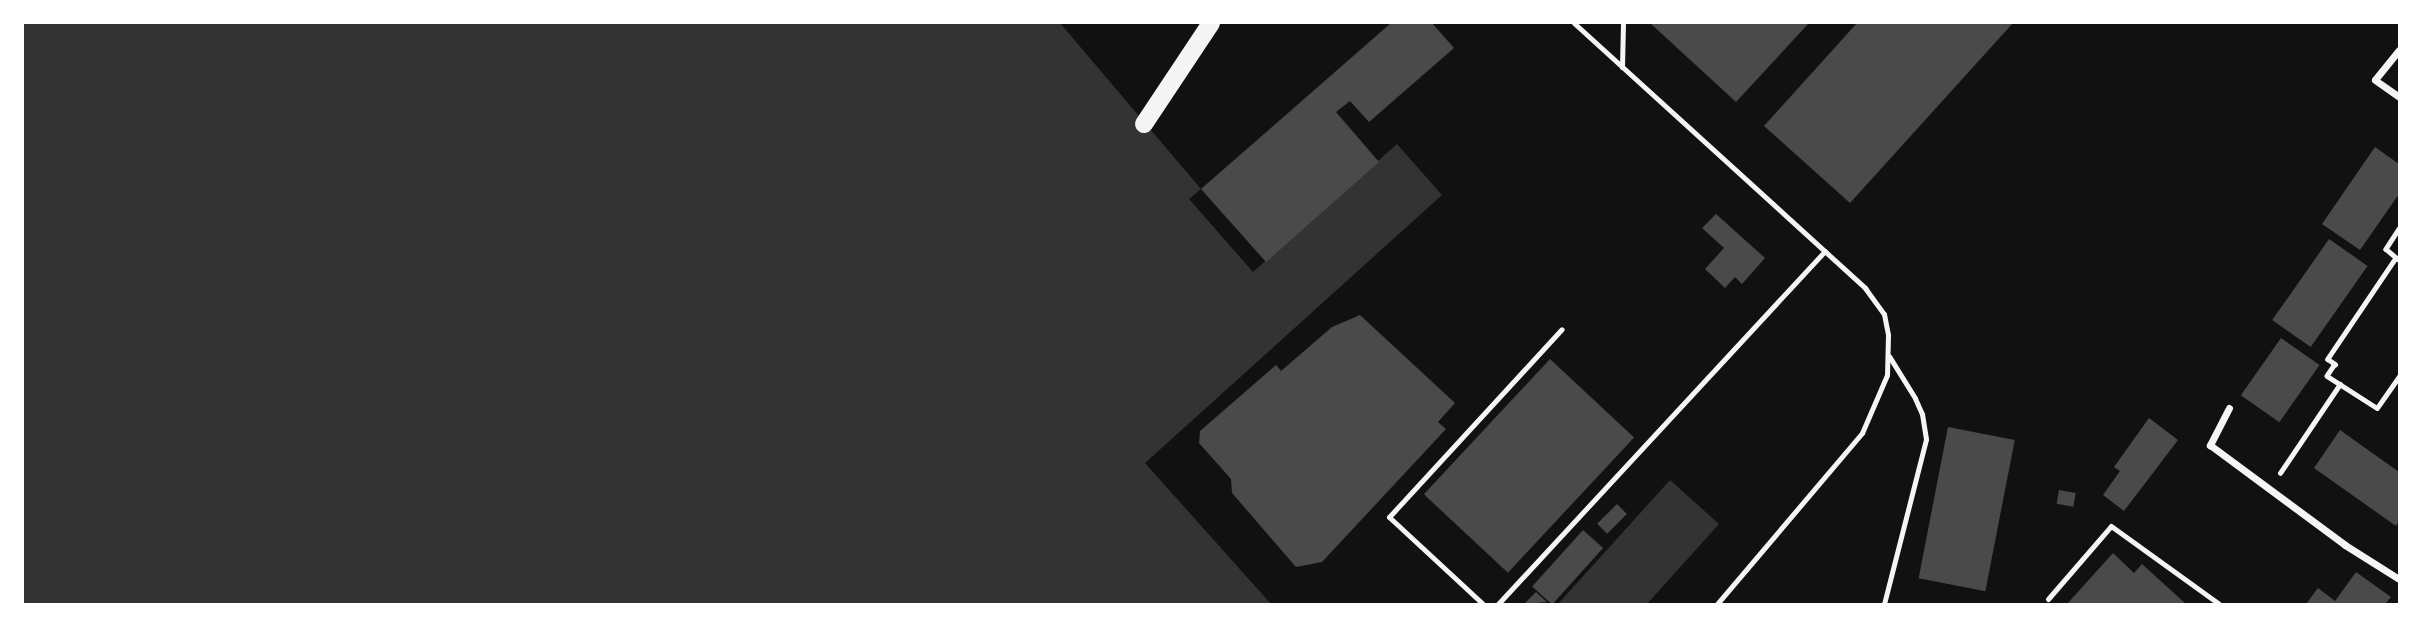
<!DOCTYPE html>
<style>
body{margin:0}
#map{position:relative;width:2422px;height:627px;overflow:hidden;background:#111;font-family:"Libre Baskerville",serif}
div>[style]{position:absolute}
.water>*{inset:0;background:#333}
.building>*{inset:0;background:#4a4a4a;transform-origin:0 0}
.path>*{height:4.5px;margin:-2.25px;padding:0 2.25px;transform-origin:2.25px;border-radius:2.25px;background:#f5f5f5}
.service>*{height:5px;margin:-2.5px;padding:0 2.5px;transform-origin:2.5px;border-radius:2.5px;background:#f5f5f5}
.minor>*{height:7px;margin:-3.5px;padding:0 3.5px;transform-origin:3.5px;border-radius:3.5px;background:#f5f5f5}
.primary>*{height:18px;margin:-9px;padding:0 9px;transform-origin:9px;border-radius:9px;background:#f5f5f5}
span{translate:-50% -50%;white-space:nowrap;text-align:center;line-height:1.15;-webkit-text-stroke:5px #fff;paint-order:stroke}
.frame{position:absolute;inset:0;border:24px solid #fff;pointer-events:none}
</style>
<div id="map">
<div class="water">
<i style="clip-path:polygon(23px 23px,1060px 23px,1201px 189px,1189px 199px,1253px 272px,1397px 144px,1442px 195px,1145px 463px,1271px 604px,23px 604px)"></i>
<i style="clip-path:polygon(1670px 480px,1719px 524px,1647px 604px,1558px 604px)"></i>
</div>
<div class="building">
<i style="clip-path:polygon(1391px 23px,1432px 23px,1454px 48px,1369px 122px,1350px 101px,1336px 112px,1379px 162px,1266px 262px,1201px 189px)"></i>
<i style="clip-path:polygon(1650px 23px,1809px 23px,1736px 102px)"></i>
<i style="clip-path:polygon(1857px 23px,2013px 23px,1850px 203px,1764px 126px)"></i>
<i style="clip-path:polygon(2375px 147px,2399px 164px,2399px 194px,2360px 250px,2322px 224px)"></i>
<i style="clip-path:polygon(1716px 214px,1765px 258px,1742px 284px,1735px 277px,1725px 288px,1705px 269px,1724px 248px,1702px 228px)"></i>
<i style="left:2329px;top:239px;width:47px;height:99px;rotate:35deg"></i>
<i style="clip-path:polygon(1360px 315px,1455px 403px,1438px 422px,1446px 429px,1322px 562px,1296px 567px,1232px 493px,1231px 479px,1199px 443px,1200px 431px,1276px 365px,1281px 371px,1332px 327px)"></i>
<i style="left:2281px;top:338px;width:47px;height:70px;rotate:35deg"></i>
<i style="left:1550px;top:359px;width:115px;height:185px;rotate:43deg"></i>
<i style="clip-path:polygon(2149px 418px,2178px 440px,2124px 511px,2103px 495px,2120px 471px,2114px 467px)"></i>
<i style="left:1948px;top:427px;width:68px;height:154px;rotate:11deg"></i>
<i style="clip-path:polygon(2340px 430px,2399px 472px,2399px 521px,2396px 526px,2314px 468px)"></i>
<i style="left:2059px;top:490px;width:17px;height:14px;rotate:10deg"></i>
<i style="left:1617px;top:504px;width:14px;height:28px;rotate:45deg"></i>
<i style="left:1583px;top:530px;width:27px;height:76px;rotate:42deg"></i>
<i style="clip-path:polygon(2113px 553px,2134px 573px,2142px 564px,2186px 604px,2067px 604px)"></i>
<i style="clip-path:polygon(2356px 572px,2391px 597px,2385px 604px,2306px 604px,2318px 588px,2335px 601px)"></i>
<i style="clip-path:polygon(1536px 592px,1547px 602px,1524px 604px)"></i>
</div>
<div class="path">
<i style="left:2399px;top:229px;width:24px;rotate:123deg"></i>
<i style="left:2386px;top:249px;width:17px;rotate:40deg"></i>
<i style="left:2396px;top:258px;width:122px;rotate:124deg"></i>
<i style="left:2328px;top:359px;width:9px;rotate:36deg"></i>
<i style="left:2335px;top:364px;width:14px;rotate:124deg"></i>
<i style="left:2327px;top:376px;width:59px;rotate:32.6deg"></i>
<i style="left:2377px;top:408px;width:39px;rotate:-55deg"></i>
<i style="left:2280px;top:473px;width:107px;rotate:-56deg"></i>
</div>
<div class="service">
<i style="left:1574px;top:23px;width:394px;rotate:42.3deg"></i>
<i style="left:1865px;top:288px;width:32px;rotate:54deg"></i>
<i style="left:1884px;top:314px;width:21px;rotate:79deg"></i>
<i style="left:1888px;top:335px;width:40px;rotate:91.4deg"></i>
<i style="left:1887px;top:375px;width:63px;rotate:113.3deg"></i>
<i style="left:1862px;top:433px;width:224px;rotate:130.3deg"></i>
<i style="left:1622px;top:67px;width:44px;rotate:-88.7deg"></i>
<i style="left:2048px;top:599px;width:96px;rotate:-49.2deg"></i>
<i style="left:2111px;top:526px;width:133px;rotate:35.8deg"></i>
<i style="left:1483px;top:604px;width:128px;rotate:-137.2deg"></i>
<i style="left:1389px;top:517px;width:255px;rotate:-47.4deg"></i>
<i style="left:1498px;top:604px;width:481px;rotate:-47.2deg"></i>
<i style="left:1884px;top:604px;width:170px;rotate:-75.7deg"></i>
<i style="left:1926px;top:439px;width:25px;rotate:-99deg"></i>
<i style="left:1922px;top:414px;width:17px;rotate:-114deg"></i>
<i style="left:1915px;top:398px;width:49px;rotate:-121.8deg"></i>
</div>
<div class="minor">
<i style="left:2399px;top:50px;width:38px;rotate:129deg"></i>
<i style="left:2375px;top:80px;width:29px;rotate:35deg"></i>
<i style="left:2229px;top:408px;width:42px;rotate:117.2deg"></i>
<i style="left:2210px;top:445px;width:168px;rotate:36.5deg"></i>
<i style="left:2345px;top:545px;width:64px;rotate:32.2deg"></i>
</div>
<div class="primary">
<i style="left:1144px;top:124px;width:121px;rotate:-56.4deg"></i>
</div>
<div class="frame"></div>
</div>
